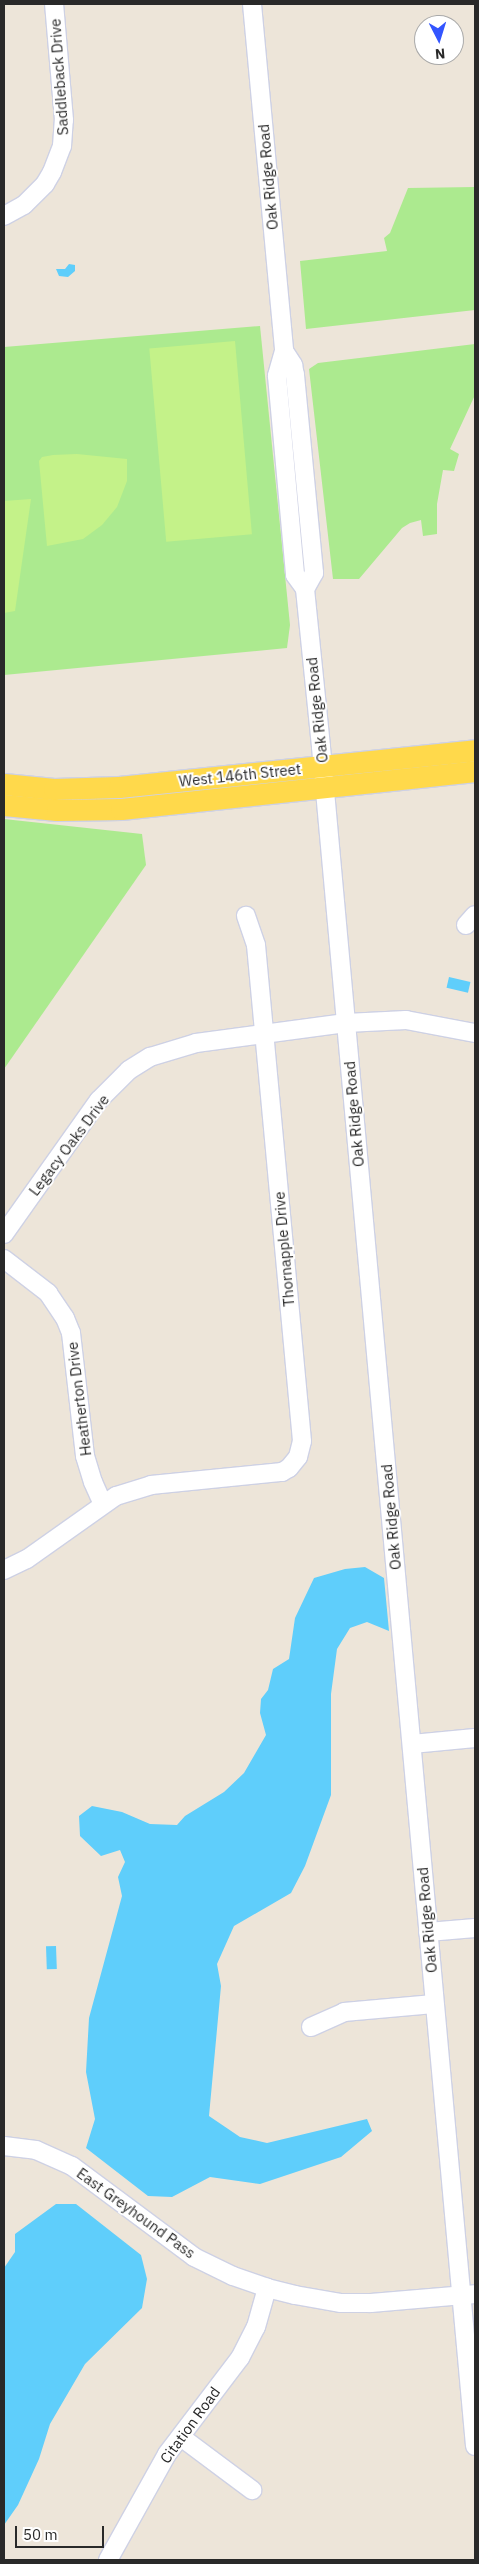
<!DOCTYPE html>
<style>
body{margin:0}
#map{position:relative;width:479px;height:2564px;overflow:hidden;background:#ede5d9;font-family:"IBM Plex Sans",sans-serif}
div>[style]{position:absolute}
.green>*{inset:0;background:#acea8f}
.pitch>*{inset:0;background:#c4f289;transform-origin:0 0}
.water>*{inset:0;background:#5fcefb;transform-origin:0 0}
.roads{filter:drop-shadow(1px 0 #ced1e4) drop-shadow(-1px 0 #ced1e4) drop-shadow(0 1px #ced1e4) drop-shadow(0 -1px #ced1e4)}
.minor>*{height:18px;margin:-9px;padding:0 9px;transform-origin:9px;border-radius:9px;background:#fff}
.major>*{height:21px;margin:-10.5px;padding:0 10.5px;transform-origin:10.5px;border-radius:10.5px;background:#ffd94b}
span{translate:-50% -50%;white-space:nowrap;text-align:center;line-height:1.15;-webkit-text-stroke:4px #fff;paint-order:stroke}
.street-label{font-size:15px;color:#292929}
.frame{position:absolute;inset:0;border:5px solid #292929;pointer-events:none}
.north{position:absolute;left:414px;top:15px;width:50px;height:50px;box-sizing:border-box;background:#fff;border:1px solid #a9a9a9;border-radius:50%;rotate:175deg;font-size:14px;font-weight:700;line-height:20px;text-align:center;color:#292929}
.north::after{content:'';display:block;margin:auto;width:18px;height:22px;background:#35f;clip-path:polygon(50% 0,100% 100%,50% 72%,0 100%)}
.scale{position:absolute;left:15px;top:2526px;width:89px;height:22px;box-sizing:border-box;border:2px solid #292929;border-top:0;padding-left:6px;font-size:15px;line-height:18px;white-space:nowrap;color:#292929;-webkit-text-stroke:4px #fff;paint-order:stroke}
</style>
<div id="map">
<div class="green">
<i style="clip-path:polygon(475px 187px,475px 310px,306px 329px,300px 261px,387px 251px,384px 238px,390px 233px,408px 188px)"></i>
<i style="clip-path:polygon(260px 326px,290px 625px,287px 648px,4px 675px,4px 347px)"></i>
<i style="clip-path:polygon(475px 344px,475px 395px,450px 449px,459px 454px,454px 471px,443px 470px,437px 504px,437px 534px,423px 536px,421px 520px,410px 523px,402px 528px,359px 579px,333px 579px,309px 369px,318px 363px)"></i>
<i style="clip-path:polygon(4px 819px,142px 834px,146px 865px,4px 1069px)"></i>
</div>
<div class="pitch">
<i style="left:235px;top:341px;width:194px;height:86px;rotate:85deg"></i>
<i style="clip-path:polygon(77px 454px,127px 459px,127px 481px,117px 507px,102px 525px,83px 539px,47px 546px,39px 461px,42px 457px,53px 455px)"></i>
<i style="clip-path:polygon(31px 499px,15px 611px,4px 613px,4px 501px)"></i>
</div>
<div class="water">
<i style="clip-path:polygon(69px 264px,75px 265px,75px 271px,68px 277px,59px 276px,56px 269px,65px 269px)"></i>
<i style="left:449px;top:977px;width:22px;height:11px;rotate:13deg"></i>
<i style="clip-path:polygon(365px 1567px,384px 1578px,389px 1631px,367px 1622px,350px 1628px,337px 1649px,331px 1694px,331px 1795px,305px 1866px,291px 1893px,234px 1926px,217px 1964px,221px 1986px,209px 2116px,240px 2137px,267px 2143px,367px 2119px,372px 2131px,341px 2157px,260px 2184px,210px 2177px,172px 2197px,148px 2196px,86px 2148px,95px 2119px,86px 2072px,89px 2018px,122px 1896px,118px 1877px,125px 1862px,120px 1850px,101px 1856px,80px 1836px,79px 1816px,92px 1806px,122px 1812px,150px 1824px,177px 1825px,185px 1816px,224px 1792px,244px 1773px,266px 1735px,260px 1713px,261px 1699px,268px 1690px,273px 1669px,289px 1659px,295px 1618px,314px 1578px,345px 1569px)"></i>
<i style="left:56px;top:1946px;width:23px;height:10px;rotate:88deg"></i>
<i style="clip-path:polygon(56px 2204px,76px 2204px,141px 2255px,147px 2279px,142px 2308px,85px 2364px,50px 2424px,39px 2459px,18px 2505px,4px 2525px,4px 2268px,15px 2252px,15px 2234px)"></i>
</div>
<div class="roads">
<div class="minor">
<i style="left:252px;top:4px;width:348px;rotate:84.7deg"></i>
<i style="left:284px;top:351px;width:26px;rotate:106deg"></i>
<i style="left:277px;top:376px;width:200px;rotate:84.8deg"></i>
<i style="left:295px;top:575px;width:17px;rotate:54deg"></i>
<i style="left:305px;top:589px;width:159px;rotate:84.2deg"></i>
<i style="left:321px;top:747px;width:1706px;rotate:84.82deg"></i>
<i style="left:4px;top:216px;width:23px;rotate:-29deg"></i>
<i style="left:24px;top:205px;width:30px;rotate:-45deg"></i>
<i style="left:45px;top:184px;width:14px;rotate:-60deg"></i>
<i style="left:52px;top:172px;width:28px;rotate:-69deg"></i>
<i style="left:62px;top:146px;width:26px;rotate:-86deg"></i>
<i style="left:64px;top:120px;width:116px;rotate:-94.9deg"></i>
<i style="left:284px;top:351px;width:17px;rotate:57deg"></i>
<i style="left:293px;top:365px;width:10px;rotate:79deg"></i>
<i style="left:295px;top:375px;width:199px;rotate:84.5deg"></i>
<i style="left:314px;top:573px;width:18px;rotate:119deg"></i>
<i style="left:466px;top:925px;width:13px;rotate:-48deg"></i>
<i style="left:4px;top:1234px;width:164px;rotate:-54.7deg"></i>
<i style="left:99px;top:1100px;width:42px;rotate:-45deg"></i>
<i style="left:129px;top:1070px;width:25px;rotate:-32deg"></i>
<i style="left:150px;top:1057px;width:48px;rotate:-16.9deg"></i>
<i style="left:196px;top:1043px;width:151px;rotate:-7.6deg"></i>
<i style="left:346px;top:1023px;width:60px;rotate:-2.9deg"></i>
<i style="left:406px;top:1020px;width:70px;rotate:10.7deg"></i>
<i style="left:4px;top:1259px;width:56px;rotate:37.7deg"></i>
<i style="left:48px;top:1293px;width:30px;rotate:56deg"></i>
<i style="left:65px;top:1318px;width:16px;rotate:68deg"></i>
<i style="left:71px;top:1333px;width:124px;rotate:83.5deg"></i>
<i style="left:85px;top:1456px;width:27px;rotate:73deg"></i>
<i style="left:93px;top:1482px;width:24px;rotate:66deg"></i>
<i style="left:4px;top:1570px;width:25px;rotate:-26deg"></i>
<i style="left:27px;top:1559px;width:109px;rotate:-35.3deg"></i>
<i style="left:116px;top:1496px;width:37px;rotate:-17deg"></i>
<i style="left:151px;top:1485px;width:132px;rotate:-5.7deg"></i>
<i style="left:282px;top:1472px;width:8px;rotate:-30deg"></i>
<i style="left:289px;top:1468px;width:14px;rotate:-51deg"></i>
<i style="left:298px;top:1457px;width:16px;rotate:-76deg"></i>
<i style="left:302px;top:1441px;width:498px;rotate:-95.3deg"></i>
<i style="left:256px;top:945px;width:31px;rotate:-109deg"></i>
<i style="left:412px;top:1744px;width:63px;rotate:-5.4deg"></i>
<i style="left:428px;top:1932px;width:47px;rotate:-4.9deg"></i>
<i style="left:311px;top:2027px;width:36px;rotate:-24deg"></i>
<i style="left:344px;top:2012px;width:90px;rotate:-5.1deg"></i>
<i style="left:4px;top:2146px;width:32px;rotate:7deg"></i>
<i style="left:36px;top:2150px;width:39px;rotate:24deg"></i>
<i style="left:72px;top:2166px;width:152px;rotate:36.7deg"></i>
<i style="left:194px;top:2257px;width:43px;rotate:26deg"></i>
<i style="left:233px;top:2276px;width:36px;rotate:19deg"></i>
<i style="left:267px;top:2288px;width:29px;rotate:14deg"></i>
<i style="left:295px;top:2295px;width:47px;rotate:9.9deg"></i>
<i style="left:341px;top:2303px;width:30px"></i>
<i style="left:371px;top:2303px;width:104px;rotate:-4.9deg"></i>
<i style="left:181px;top:2437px;width:89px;rotate:36.7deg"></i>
<i style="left:108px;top:2560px;width:121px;rotate:-60.9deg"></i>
<i style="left:167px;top:2454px;width:121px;rotate:-52.8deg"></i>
<i style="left:240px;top:2358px;width:35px;rotate:-63deg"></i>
<i style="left:256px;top:2327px;width:41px;rotate:-74.2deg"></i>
</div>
<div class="major">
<i style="left:4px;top:784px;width:50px;rotate:5.7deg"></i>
<i style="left:54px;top:789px;width:65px;rotate:-1.8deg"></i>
<i style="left:119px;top:787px;width:358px;rotate:-5.9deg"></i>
<i style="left:4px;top:805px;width:53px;rotate:5.4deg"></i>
<i style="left:57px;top:810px;width:64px;rotate:-0.9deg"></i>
<i style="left:121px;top:809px;width:356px;rotate:-6.1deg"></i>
</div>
</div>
<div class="street-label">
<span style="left:59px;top:77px;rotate:-94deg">Saddleback Drive</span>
<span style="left:268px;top:177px;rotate:-95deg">Oak Ridge Road</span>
<span style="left:317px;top:710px;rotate:-96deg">Oak Ridge Road</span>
<span style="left:240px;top:775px;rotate:-6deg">West 146th Street</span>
<span style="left:354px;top:1114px;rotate:-95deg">Oak Ridge Road</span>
<span style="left:69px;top:1145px;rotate:-53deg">Legacy Oaks Drive</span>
<span style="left:284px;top:1249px;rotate:-95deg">Thornapple Drive</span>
<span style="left:79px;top:1399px;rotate:-97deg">Heatherton Drive</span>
<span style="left:391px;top:1517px;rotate:-95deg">Oak Ridge Road</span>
<span style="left:427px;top:1920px;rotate:-95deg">Oak Ridge Road</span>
<span style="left:136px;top:2213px;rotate:36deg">East Greyhound Pass</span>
<span style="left:190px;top:2425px;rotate:-54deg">Citation Road</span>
</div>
<div class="frame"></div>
<div class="north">N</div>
<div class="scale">50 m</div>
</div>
